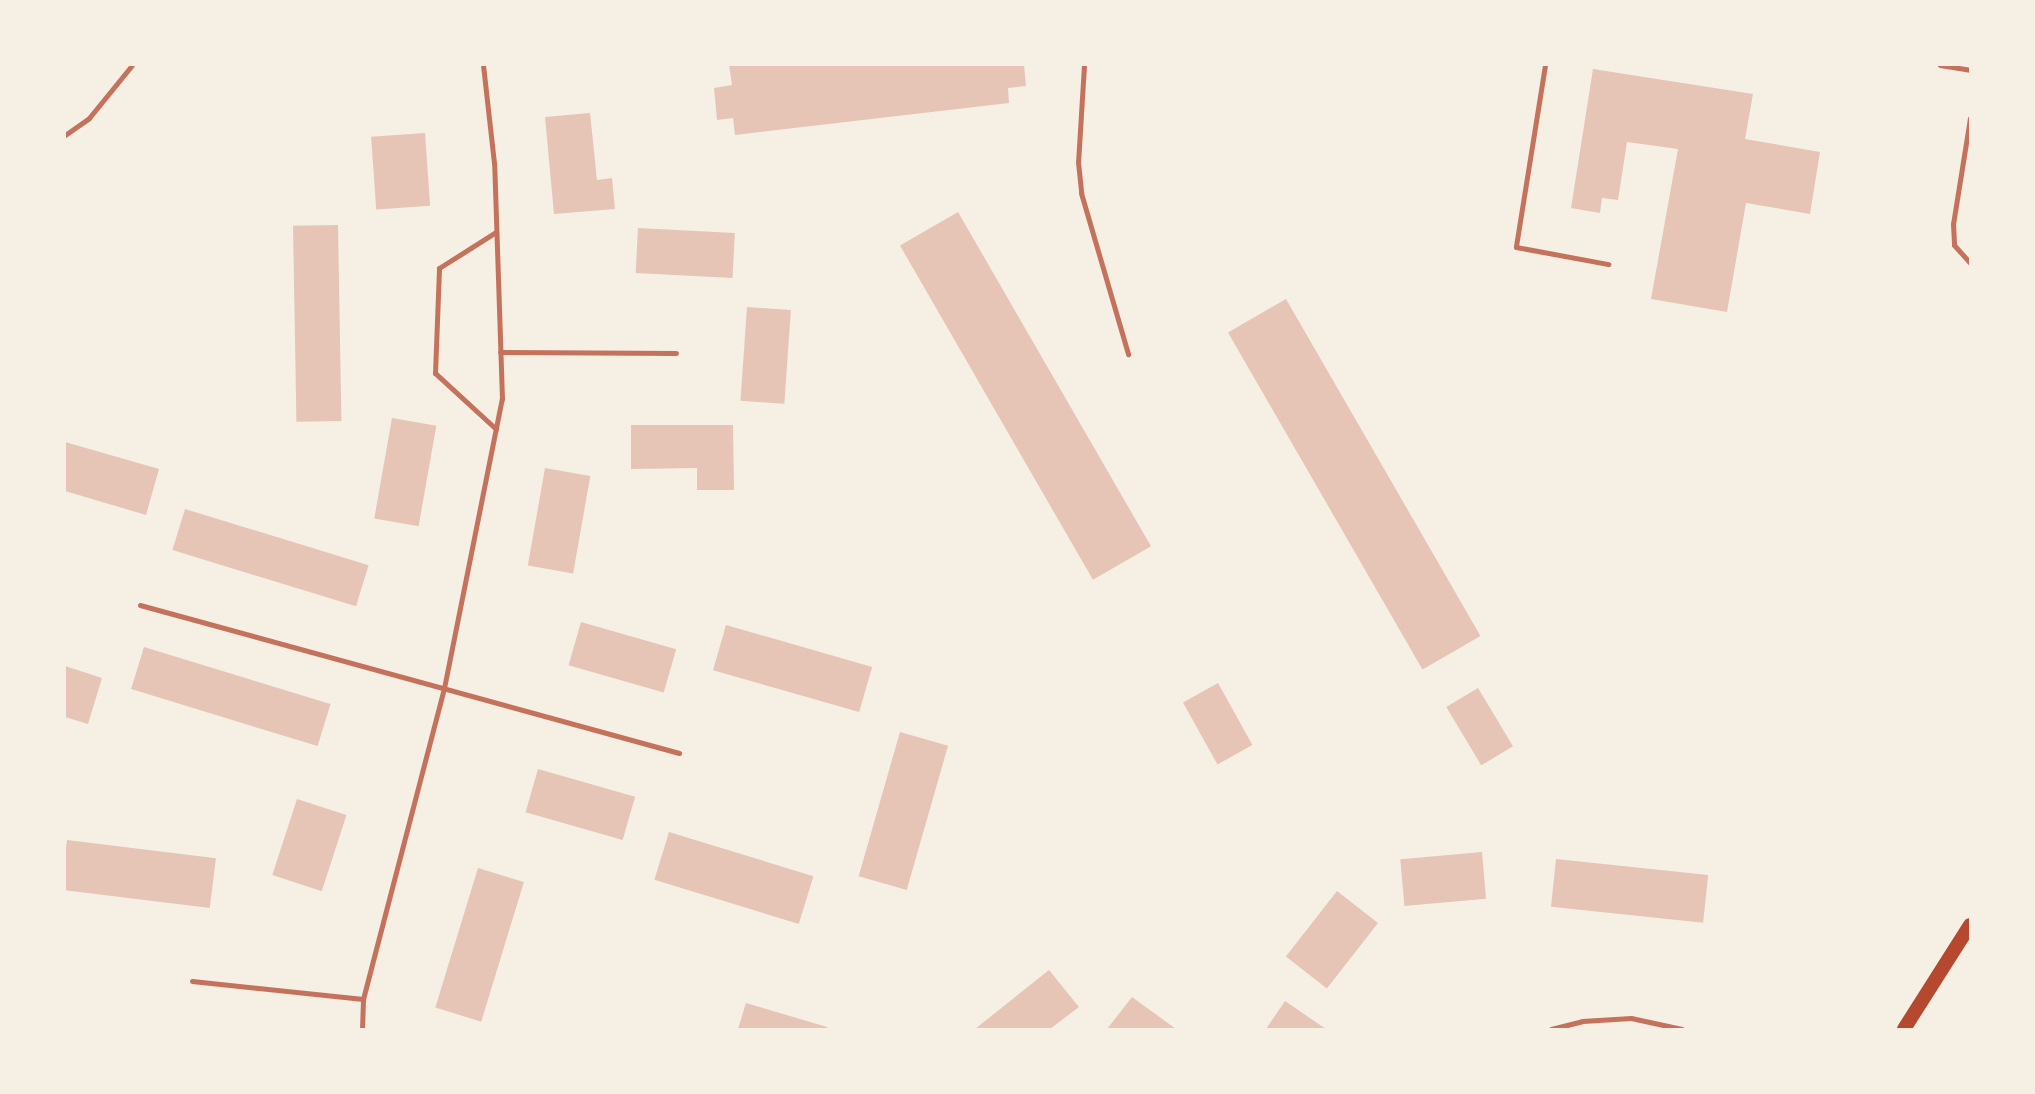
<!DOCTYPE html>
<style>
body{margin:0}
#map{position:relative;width:2035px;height:1094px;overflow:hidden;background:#f6efe4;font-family:"Roboto Condensed",sans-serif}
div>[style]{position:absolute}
.building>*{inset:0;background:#e6c5b7;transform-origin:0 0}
.service>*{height:5px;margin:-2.5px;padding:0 2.5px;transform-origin:2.5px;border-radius:2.5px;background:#c5725c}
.secondary>*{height:14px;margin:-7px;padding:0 7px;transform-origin:7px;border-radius:7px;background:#b5482f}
span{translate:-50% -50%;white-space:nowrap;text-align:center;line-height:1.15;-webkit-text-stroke:5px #f6efe4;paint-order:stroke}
.frame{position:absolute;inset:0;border:66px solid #f6efe4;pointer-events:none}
</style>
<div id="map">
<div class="building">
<i style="clip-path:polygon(729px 65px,1024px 65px,1026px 86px,1008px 88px,1009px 103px,735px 135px,733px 118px,717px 120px,714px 88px,732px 85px)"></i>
<i style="clip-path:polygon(1593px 69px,1753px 94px,1745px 139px,1820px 152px,1810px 214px,1746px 203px,1727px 312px,1651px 299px,1678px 149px,1627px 142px,1618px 200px,1602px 198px,1600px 213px,1571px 208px)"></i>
<i style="clip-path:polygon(590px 113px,597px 180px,612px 178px,615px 209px,554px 214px,545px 117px)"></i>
<i style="left:425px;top:133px;width:73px;height:54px;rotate:86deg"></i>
<i style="left:958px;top:212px;width:386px;height:67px;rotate:60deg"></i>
<i style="left:338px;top:225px;width:196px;height:45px;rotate:89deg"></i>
<i style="left:638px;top:228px;width:97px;height:45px;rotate:3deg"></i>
<i style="left:1286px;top:299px;width:389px;height:67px;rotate:60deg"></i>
<i style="left:747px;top:307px;width:44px;height:94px;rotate:4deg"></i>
<i style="left:392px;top:418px;width:45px;height:102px;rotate:10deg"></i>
<i style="clip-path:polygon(631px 425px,733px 425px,734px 490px,697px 490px,697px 468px,631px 469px)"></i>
<i style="clip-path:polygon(65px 442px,159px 469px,146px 515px,65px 491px)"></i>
<i style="left:545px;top:468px;width:46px;height:99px;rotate:10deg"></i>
<i style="left:185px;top:509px;width:192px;height:43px;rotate:17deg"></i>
<i style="left:581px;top:622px;width:99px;height:45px;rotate:16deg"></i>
<i style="left:726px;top:625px;width:152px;height:47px;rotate:16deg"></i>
<i style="left:144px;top:647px;width:195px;height:44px;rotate:17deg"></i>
<i style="clip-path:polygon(65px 666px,102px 678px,88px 724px,65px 717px)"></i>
<i style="left:1218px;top:683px;width:71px;height:40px;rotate:61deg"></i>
<i style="left:1478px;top:688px;width:68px;height:37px;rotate:59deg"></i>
<i style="left:900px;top:732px;width:50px;height:150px;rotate:16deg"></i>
<i style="left:538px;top:769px;width:101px;height:45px;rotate:16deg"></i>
<i style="left:297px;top:799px;width:52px;height:80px;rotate:18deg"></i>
<i style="left:669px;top:832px;width:151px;height:50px;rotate:17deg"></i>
<i style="left:67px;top:840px;width:150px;height:50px;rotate:7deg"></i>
<i style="left:1482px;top:852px;width:47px;height:82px;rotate:85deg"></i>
<i style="left:1556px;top:859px;width:153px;height:48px;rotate:6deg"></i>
<i style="left:478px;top:868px;width:48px;height:146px;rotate:17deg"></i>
<i style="left:1337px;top:891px;width:52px;height:83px;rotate:38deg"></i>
<i style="clip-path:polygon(1049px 970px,1079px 1007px,1050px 1029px,975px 1029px)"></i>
<i style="clip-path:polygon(1132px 997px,1176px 1029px,1107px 1029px)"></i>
<i style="clip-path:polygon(1285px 1001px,1326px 1029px,1266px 1029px)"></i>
<i style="clip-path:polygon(746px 1003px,827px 1027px,827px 1029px,738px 1029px)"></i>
</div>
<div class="service">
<i style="left:1084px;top:65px;width:97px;rotate:93.5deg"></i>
<i style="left:1078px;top:162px;width:31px;rotate:84deg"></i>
<i style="left:1081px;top:193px;width:168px;rotate:73.7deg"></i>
<i style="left:1545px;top:65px;width:184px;rotate:99.1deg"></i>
<i style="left:1516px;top:247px;width:94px;rotate:10.5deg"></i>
<i style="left:1940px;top:65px;width:30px;rotate:9deg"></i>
<i style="left:1970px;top:118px;width:107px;rotate:99.1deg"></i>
<i style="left:1953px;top:224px;width:21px;rotate:87deg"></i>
<i style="left:1954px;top:245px;width:24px;rotate:48deg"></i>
<i style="left:65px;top:135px;width:29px;rotate:-35deg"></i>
<i style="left:89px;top:118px;width:68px;rotate:-50.9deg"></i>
<i style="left:500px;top:352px;width:176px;rotate:0.3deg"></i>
<i style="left:496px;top:429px;width:83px;rotate:-137.4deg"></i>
<i style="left:435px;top:373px;width:105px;rotate:-87.8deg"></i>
<i style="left:439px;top:268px;width:67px;rotate:-32.3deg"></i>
<i style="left:140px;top:605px;width:559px;rotate:15.35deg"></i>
<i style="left:192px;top:981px;width:172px;rotate:6deg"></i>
<i style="left:362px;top:1029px;width:30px;rotate:-88deg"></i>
<i style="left:363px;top:999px;width:321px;rotate:-75.4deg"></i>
<i style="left:444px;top:688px;width:295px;rotate:-78.7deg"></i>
<i style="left:502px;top:399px;width:236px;rotate:-91.9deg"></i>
<i style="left:494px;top:163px;width:99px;rotate:-96.4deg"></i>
<i style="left:1551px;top:1029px;width:32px;rotate:-14deg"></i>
<i style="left:1582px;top:1021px;width:49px;rotate:-3.5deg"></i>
<i style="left:1631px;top:1018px;width:52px;rotate:12.2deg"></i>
</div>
<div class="secondary">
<i style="left:1904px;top:1029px;width:123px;rotate:-57.6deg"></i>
</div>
<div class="frame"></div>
</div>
